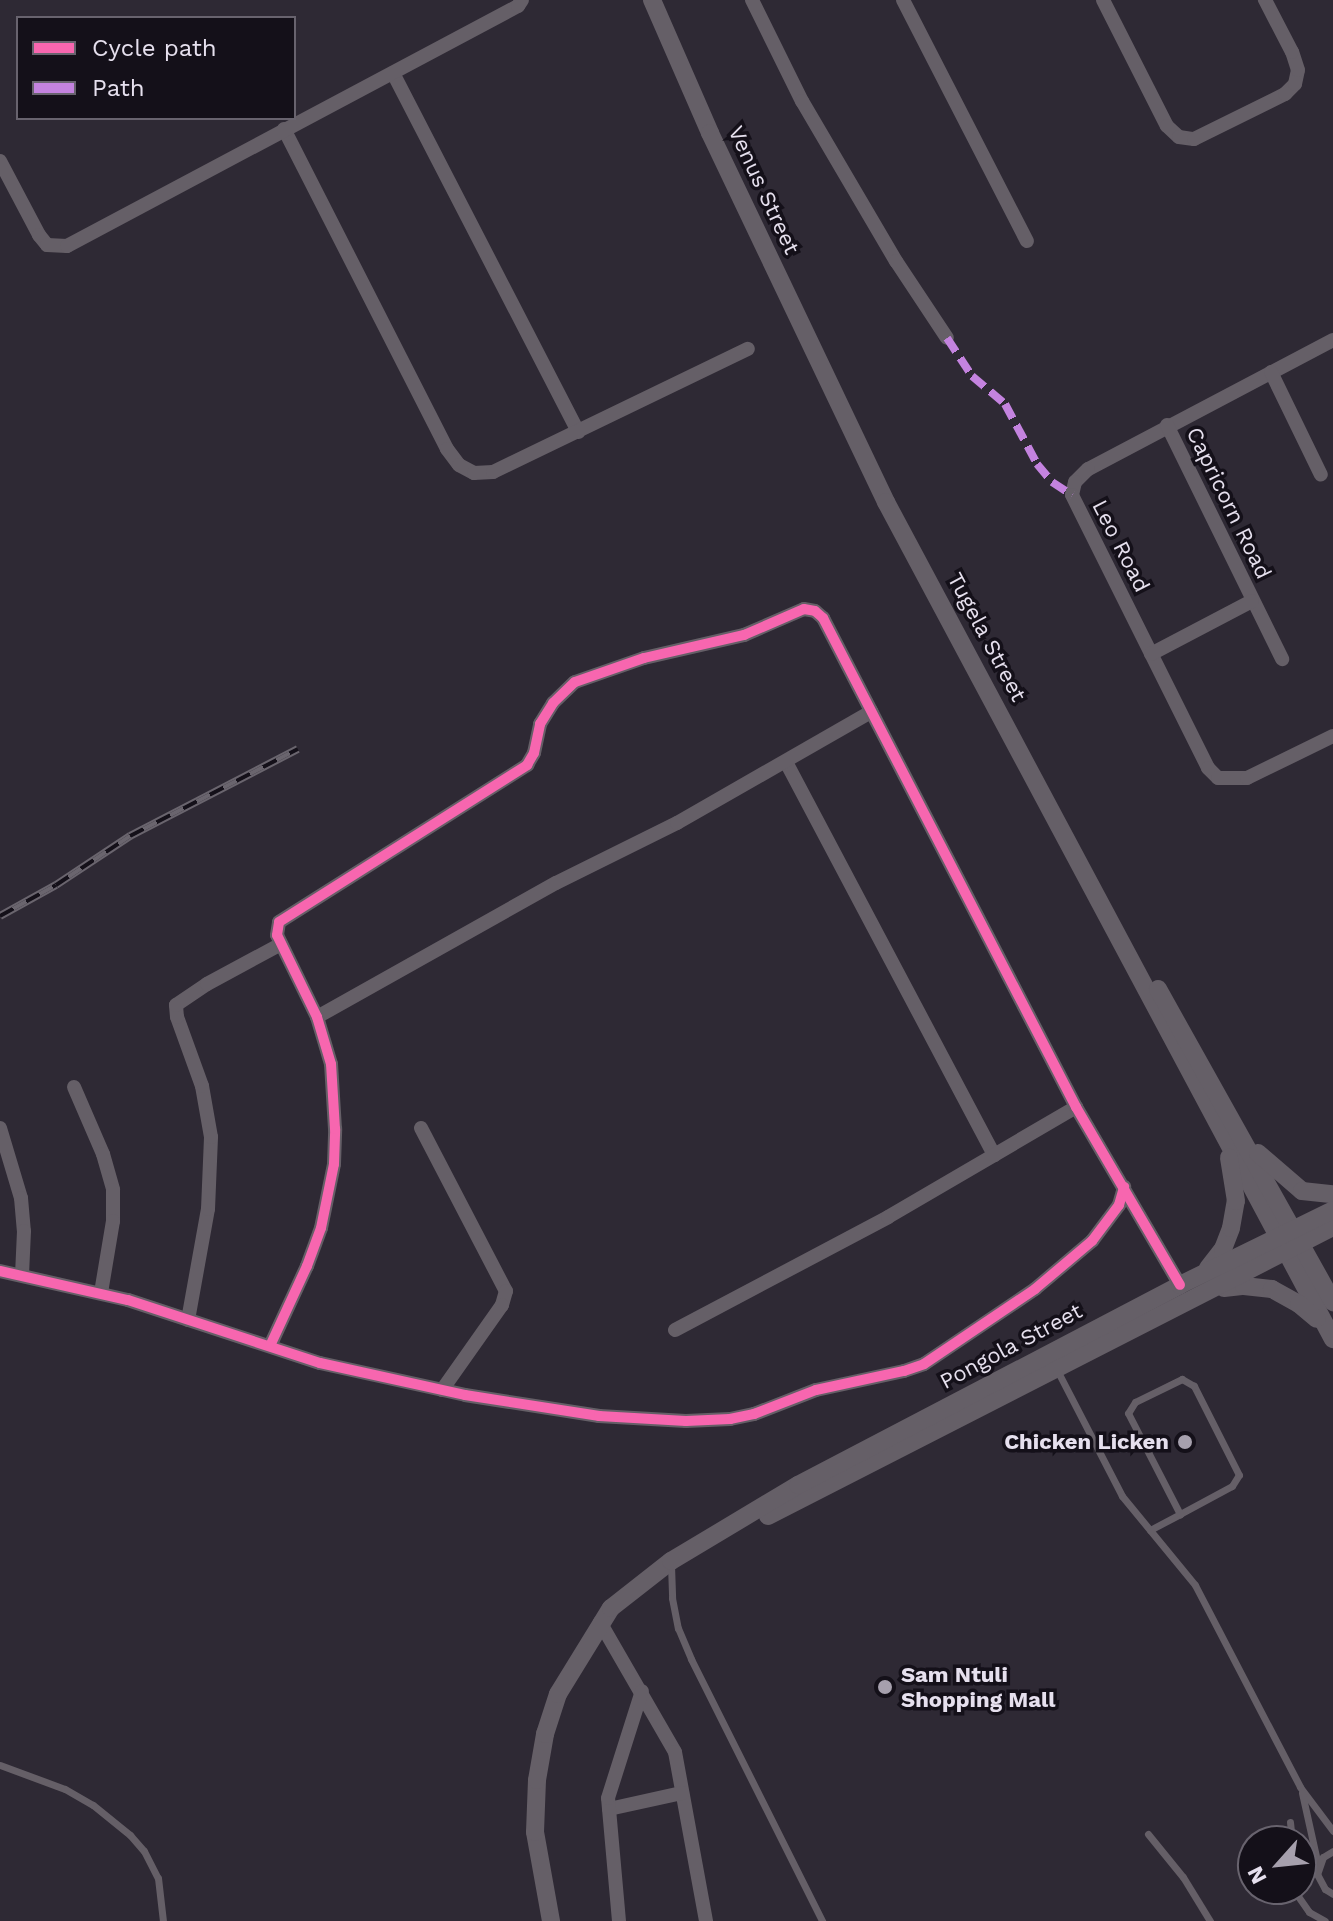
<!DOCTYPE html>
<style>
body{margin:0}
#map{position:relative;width:1333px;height:1921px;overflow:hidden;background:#2e2934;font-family:"Work Sans",sans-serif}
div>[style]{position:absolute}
.service>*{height:7px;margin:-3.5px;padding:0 3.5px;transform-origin:3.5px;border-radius:3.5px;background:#655f67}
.minor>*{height:14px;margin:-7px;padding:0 7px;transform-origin:7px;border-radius:7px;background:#655f67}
.tertiary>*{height:18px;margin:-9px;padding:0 9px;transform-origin:9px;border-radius:9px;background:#655f67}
.rail>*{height:8px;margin-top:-4px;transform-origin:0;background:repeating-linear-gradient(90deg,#141019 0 15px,#6a656e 0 30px);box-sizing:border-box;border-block:2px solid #6a656e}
.quiet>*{height:8px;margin-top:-4px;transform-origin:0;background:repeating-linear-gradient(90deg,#c483df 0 16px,transparent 0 24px)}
.cycleway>*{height:10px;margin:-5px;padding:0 5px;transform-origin:5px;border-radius:5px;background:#f766af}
.dots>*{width:22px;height:22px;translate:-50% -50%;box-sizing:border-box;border:4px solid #141019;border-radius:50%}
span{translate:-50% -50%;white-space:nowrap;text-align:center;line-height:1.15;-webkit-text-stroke:7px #141019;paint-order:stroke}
.street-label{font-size:22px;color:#e6e0ee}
.poi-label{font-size:22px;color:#e6e0ee;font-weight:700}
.right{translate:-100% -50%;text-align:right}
.left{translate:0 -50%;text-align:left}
.legend{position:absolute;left:16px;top:16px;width:280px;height:104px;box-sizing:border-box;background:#141019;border:2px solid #68636e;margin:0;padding:10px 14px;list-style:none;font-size:24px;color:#e6e0ee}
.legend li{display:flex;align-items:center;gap:16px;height:40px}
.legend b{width:40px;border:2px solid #68636e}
.north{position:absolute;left:1237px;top:1825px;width:80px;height:80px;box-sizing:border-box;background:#141019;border:2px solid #68636e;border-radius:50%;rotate:243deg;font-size:22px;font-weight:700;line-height:32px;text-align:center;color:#e6e0ee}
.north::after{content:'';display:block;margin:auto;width:28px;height:36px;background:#a6a0ad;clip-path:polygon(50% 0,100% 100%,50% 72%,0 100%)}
</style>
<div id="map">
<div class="service">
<i style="left:1057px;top:1370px;width:142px;rotate:62.7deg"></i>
<i style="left:1122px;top:1496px;width:115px;rotate:50.6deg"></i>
<i style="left:1195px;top:1585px;width:228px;rotate:62.5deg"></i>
<i style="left:1300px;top:1787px;width:55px;rotate:53.1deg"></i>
<i style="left:1150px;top:1530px;width:34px;rotate:-28deg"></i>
<i style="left:1180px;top:1514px;width:59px;rotate:-28.3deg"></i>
<i style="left:1232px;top:1486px;width:13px;rotate:-58deg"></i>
<i style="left:1239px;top:1475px;width:100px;rotate:-116.8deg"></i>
<i style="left:1194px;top:1386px;width:14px;rotate:-150deg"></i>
<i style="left:1182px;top:1379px;width:52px;rotate:153.9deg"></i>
<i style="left:1135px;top:1402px;width:13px;rotate:122deg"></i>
<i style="left:1128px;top:1413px;width:114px;rotate:62.8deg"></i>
<i style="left:671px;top:1565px;width:33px;rotate:88deg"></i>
<i style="left:672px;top:1598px;width:31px;rotate:79deg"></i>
<i style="left:678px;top:1628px;width:34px;rotate:67deg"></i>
<i style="left:691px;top:1659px;width:293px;rotate:63.4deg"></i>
<i style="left:0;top:1765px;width:69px;rotate:20.3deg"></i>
<i style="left:65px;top:1789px;width:32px;rotate:30deg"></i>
<i style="left:93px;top:1805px;width:48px;rotate:39deg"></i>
<i style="left:130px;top:1835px;width:21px;rotate:49deg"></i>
<i style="left:144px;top:1851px;width:30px;rotate:63deg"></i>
<i style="left:158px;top:1878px;width:43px;rotate:83.4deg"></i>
<i style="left:1302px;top:1793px;width:74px;rotate:77.5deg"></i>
<i style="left:1290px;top:1822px;width:19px;rotate:84deg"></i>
<i style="left:1148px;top:1834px;width:55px;rotate:50.9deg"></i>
<i style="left:1183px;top:1877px;width:52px;rotate:58.5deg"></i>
<i style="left:1333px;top:1851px;width:12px;rotate:149deg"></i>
<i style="left:1323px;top:1857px;width:18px;rotate:109deg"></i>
<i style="left:1317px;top:1874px;width:17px;rotate:62deg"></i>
<i style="left:1325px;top:1889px;width:9px;rotate:32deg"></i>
<i style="left:1293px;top:1889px;width:28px;rotate:55deg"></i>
<i style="left:1309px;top:1912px;width:18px;rotate:29deg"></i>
</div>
<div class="minor">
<i style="left:752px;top:0;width:113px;rotate:63.7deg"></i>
<i style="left:802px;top:101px;width:186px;rotate:59.6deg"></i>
<i style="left:896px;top:261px;width:92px;rotate:56.5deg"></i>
<i style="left:903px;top:0;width:271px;rotate:62.8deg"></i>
<i style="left:1103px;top:0;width:141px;rotate:63.1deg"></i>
<i style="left:1167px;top:126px;width:16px;rotate:43deg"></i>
<i style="left:1179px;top:137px;width:15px;rotate:8deg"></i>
<i style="left:1194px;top:139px;width:102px;rotate:-26.3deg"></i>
<i style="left:1285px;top:94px;width:14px;rotate:-45deg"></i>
<i style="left:1295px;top:84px;width:14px;rotate:-78deg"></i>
<i style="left:1298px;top:70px;width:19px;rotate:-108deg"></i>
<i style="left:1292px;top:52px;width:59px;rotate:-117.4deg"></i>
<i style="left:393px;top:73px;width:404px;rotate:62.7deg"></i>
<i style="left:284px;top:129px;width:359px;rotate:63deg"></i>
<i style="left:447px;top:449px;width:20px;rotate:53deg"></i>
<i style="left:459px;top:465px;width:17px;rotate:28deg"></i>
<i style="left:474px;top:473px;width:19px;rotate:-3deg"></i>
<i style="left:493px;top:472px;width:283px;rotate:-25.8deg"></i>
<i style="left:0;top:161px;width:84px;rotate:62.2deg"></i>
<i style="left:39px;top:235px;width:13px;rotate:51deg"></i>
<i style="left:47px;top:245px;width:20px;rotate:3deg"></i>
<i style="left:67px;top:246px;width:511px;rotate:-28.02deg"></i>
<i style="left:518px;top:6px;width:7px;rotate:-56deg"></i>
<i style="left:1333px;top:340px;width:277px;rotate:152.2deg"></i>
<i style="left:1088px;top:469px;width:18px;rotate:135deg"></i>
<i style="left:1075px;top:482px;width:13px;rotate:103deg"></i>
<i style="left:1072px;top:495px;width:305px;rotate:63.5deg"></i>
<i style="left:1208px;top:768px;width:14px;rotate:45deg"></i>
<i style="left:1218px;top:778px;width:29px"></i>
<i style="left:1247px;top:778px;width:96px;rotate:-26deg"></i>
<i style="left:1271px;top:372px;width:114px;rotate:64.1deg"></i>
<i style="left:1167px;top:425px;width:261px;rotate:63.8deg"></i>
<i style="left:1151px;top:654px;width:114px;rotate:-27.7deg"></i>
<i style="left:786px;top:762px;width:445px;rotate:62.1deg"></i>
<i style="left:317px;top:1017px;width:274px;rotate:-29.3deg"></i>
<i style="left:556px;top:883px;width:135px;rotate:-26.4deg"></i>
<i style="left:677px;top:823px;width:224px;rotate:-29.8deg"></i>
<i style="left:74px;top:1087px;width:73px;rotate:66.6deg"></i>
<i style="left:103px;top:1154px;width:37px;rotate:74deg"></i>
<i style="left:113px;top:1190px;width:31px;rotate:90deg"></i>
<i style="left:113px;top:1221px;width:73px;rotate:99.5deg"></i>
<i style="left:0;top:1128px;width:73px;rotate:73.3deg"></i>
<i style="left:21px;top:1198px;width:33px;rotate:85deg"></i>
<i style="left:24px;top:1231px;width:44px;rotate:92.6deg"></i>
<i style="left:421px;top:1128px;width:184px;rotate:62.5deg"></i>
<i style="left:506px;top:1291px;width:15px;rotate:106deg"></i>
<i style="left:502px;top:1305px;width:104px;rotate:125.2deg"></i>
<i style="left:0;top:1271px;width:131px;rotate:12.8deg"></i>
<i style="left:128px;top:1300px;width:202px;rotate:18.2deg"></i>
<i style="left:320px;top:1363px;width:148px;rotate:12.4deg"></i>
<i style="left:465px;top:1395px;width:136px;rotate:8.9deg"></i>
<i style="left:599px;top:1416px;width:87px;rotate:3.3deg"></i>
<i style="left:686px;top:1421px;width:44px;rotate:-2.6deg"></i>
<i style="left:730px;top:1419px;width:25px;rotate:-12deg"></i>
<i style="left:754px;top:1414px;width:66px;rotate:-21.2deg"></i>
<i style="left:816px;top:1390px;width:90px;rotate:-12.2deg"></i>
<i style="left:904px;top:1371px;width:21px;rotate:-19deg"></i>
<i style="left:924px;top:1364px;width:134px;rotate:-34deg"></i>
<i style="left:1035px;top:1289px;width:75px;rotate:-40.1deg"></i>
<i style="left:1092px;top:1241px;width:45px;rotate:-53.1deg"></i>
<i style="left:1119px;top:1205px;width:19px;rotate:-74deg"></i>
<i style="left:188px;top:1320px;width:113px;rotate:-79.8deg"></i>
<i style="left:208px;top:1209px;width:72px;rotate:-87.6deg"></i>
<i style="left:211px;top:1137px;width:52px;rotate:-100deg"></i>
<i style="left:202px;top:1086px;width:73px;rotate:-109.9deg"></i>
<i style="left:177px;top:1017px;width:12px;rotate:-95deg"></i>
<i style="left:176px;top:1005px;width:37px;rotate:-34deg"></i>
<i style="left:207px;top:984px;width:84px;rotate:-28.4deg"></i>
<i style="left:675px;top:1330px;width:241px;rotate:-27.9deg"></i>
<i style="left:888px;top:1217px;width:218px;rotate:-30.3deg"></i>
<i style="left:270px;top:1346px;width:88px;rotate:-65.2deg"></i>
<i style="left:307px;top:1266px;width:40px;rotate:-69.8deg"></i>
<i style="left:321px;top:1228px;width:65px;rotate:-78.5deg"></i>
<i style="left:334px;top:1164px;width:35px;rotate:-88deg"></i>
<i style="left:335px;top:1129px;width:65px;rotate:-93.5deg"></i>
<i style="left:331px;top:1064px;width:49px;rotate:-106.6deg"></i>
<i style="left:317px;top:1017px;width:91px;rotate:-116deg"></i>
<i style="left:277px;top:935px;width:13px;rotate:-81deg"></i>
<i style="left:279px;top:922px;width:294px;rotate:-32.3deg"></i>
<i style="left:527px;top:765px;width:14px;rotate:-60deg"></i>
<i style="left:534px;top:753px;width:30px;rotate:-78deg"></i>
<i style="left:540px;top:724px;width:25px;rotate:-58deg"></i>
<i style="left:553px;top:703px;width:30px;rotate:-44deg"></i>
<i style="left:575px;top:682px;width:73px;rotate:-19.2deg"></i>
<i style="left:644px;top:658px;width:103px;rotate:-13deg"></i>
<i style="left:744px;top:635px;width:65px;rotate:-23.4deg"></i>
<i style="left:804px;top:609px;width:11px;rotate:10deg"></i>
<i style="left:815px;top:611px;width:11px;rotate:41deg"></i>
<i style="left:823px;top:618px;width:551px;rotate:62.64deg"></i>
<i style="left:1076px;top:1107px;width:206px;rotate:59.7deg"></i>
<i style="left:600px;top:1622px;width:150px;rotate:60deg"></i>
<i style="left:675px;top:1752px;width:172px;rotate:79.6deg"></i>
<i style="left:609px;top:1809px;width:75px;rotate:-12.4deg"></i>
<i style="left:619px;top:1921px;width:123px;rotate:-95.1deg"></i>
<i style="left:608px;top:1798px;width:112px;rotate:-72.4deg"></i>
</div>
<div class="tertiary">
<i style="left:652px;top:0;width:145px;rotate:66.4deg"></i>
<i style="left:710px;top:133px;width:409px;rotate:64.5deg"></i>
<i style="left:886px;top:502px;width:949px;rotate:61.9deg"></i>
<i style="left:1158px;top:989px;width:359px;rotate:60.8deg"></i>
<i style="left:1258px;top:1153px;width:58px;rotate:40.8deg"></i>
<i style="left:1302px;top:1191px;width:31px;rotate:6deg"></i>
<i style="left:1208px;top:1268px;width:24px;rotate:-52deg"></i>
<i style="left:1223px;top:1249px;width:22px;rotate:-69deg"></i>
<i style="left:1231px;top:1228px;width:27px;rotate:-80deg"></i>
<i style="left:1236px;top:1201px;width:44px;rotate:-99.2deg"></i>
<i style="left:1224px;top:1288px;width:20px;rotate:-6deg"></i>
<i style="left:1244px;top:1286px;width:28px;rotate:6deg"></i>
<i style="left:1272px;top:1289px;width:31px;rotate:29deg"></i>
<i style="left:1299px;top:1304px;width:23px;rotate:40deg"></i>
<i style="left:768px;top:1516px;width:635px;rotate:-27.09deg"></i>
<i style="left:551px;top:1921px;width:90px;rotate:-100.2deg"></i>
<i style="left:535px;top:1832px;width:52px;rotate:-87.8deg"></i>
<i style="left:537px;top:1780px;width:47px;rotate:-80.1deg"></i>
<i style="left:545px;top:1734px;width:42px;rotate:-72deg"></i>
<i style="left:558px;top:1694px;width:101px;rotate:-58.4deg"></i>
<i style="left:611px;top:1608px;width:76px;rotate:-38.1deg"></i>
<i style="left:671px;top:1561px;width:148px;rotate:-30.9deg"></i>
<i style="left:798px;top:1485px;width:431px;rotate:-27.6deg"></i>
<i style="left:1180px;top:1285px;width:170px;rotate:-26.1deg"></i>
</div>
<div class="rail">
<i style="left:0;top:916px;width:64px;rotate:-29deg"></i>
<i style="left:56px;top:885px;width:89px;rotate:-33.5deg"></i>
<i style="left:130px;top:836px;width:189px;rotate:-27.4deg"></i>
</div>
<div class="quiet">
<i style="left:947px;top:338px;width:45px;rotate:56.7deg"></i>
<i style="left:972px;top:376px;width:43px;rotate:40.3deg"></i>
<i style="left:1005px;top:404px;width:68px;rotate:61.9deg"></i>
<i style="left:1037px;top:464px;width:23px;rotate:50deg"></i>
<i style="left:1052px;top:482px;width:24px;rotate:33deg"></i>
</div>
<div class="cycleway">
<i style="left:0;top:1271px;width:131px;rotate:12.8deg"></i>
<i style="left:128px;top:1300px;width:202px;rotate:18.2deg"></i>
<i style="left:320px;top:1363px;width:148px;rotate:12.4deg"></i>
<i style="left:465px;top:1395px;width:136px;rotate:8.9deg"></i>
<i style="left:599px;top:1416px;width:87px;rotate:3.3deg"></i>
<i style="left:686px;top:1421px;width:44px;rotate:-2.6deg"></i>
<i style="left:730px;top:1419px;width:25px;rotate:-12deg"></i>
<i style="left:754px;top:1414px;width:66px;rotate:-21.2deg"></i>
<i style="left:816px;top:1390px;width:90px;rotate:-12.2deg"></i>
<i style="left:904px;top:1371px;width:21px;rotate:-19deg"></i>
<i style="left:924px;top:1364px;width:134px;rotate:-34deg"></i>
<i style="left:1035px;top:1289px;width:75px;rotate:-40.1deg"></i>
<i style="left:1092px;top:1241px;width:45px;rotate:-53.1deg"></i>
<i style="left:1119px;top:1205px;width:19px;rotate:-74deg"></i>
<i style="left:270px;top:1346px;width:88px;rotate:-65.2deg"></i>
<i style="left:307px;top:1266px;width:40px;rotate:-69.8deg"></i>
<i style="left:321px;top:1228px;width:65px;rotate:-78.5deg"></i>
<i style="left:334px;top:1164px;width:35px;rotate:-88deg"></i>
<i style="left:335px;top:1129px;width:65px;rotate:-93.5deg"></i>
<i style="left:331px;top:1064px;width:49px;rotate:-106.6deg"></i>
<i style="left:317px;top:1017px;width:91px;rotate:-116deg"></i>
<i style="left:277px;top:935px;width:13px;rotate:-81deg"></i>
<i style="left:279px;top:922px;width:294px;rotate:-32.3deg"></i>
<i style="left:527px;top:765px;width:14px;rotate:-60deg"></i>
<i style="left:534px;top:753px;width:30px;rotate:-78deg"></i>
<i style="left:540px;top:724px;width:25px;rotate:-58deg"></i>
<i style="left:553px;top:703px;width:30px;rotate:-44deg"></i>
<i style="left:575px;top:682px;width:73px;rotate:-19.2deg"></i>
<i style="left:644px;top:658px;width:103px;rotate:-13deg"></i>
<i style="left:744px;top:635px;width:65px;rotate:-23.4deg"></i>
<i style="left:804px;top:609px;width:11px;rotate:10deg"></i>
<i style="left:815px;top:611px;width:11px;rotate:41deg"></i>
<i style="left:823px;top:618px;width:551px;rotate:62.64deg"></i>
<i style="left:1076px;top:1107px;width:206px;rotate:59.7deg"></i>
</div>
<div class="dots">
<i style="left:1185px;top:1442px;background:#a6a0ad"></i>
<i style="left:885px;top:1687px;background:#a6a0ad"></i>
</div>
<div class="street-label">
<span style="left:764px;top:190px;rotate:65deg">Venus Street</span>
<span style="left:1229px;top:503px;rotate:64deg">Capricorn Road</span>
<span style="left:1121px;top:546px;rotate:63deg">Leo Road</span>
<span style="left:987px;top:637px;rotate:62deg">Tugela Street</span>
<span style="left:1011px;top:1346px;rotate:-28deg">Pongola Street</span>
</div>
<div class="poi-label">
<span class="right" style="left:1169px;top:1442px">Chicken Licken</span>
<span class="left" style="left:901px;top:1687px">Sam Ntuli<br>Shopping Mall</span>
</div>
<ul class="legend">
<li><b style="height:10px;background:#f766af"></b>Cycle path</li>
<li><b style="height:10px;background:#c483df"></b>Path</li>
</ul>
<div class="north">N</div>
</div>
